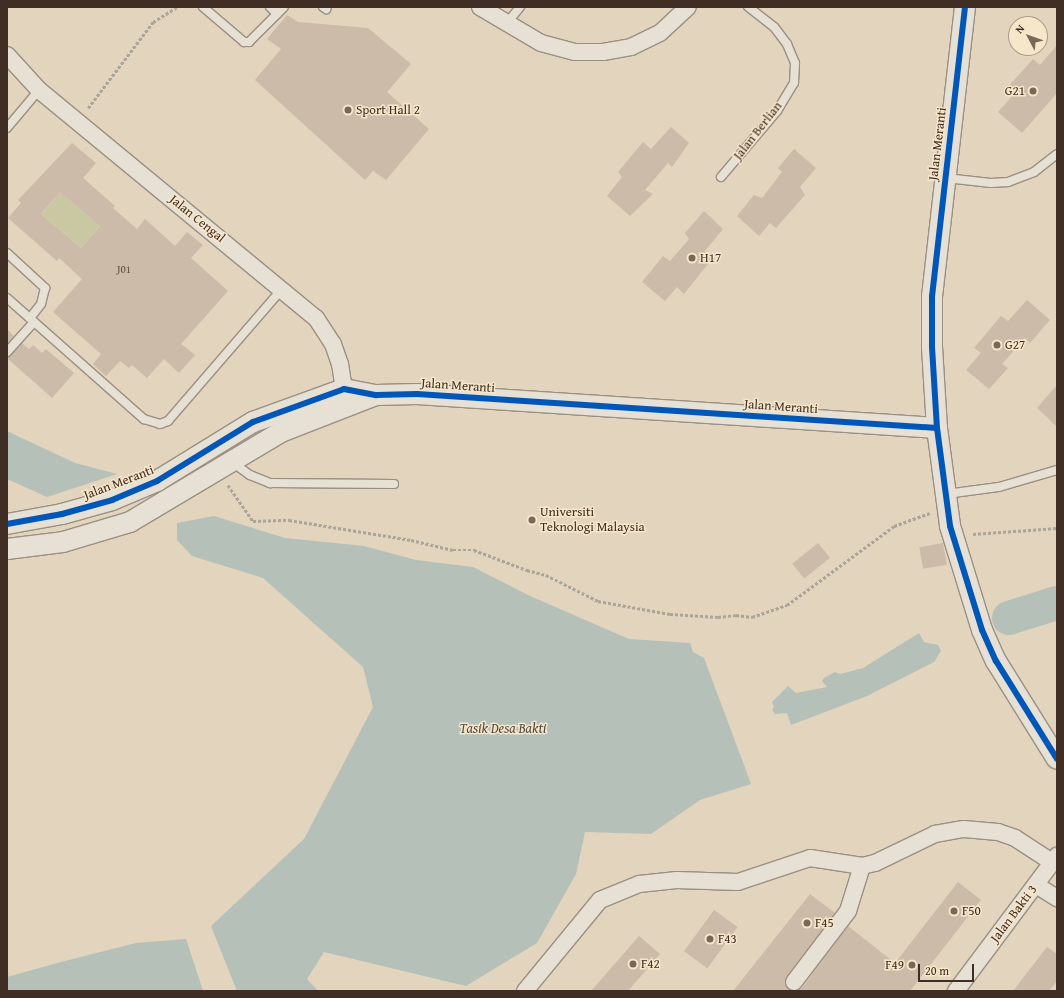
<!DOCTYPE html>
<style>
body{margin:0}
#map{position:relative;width:1064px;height:998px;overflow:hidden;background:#e2d4bd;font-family:"Gentium Book Plus",serif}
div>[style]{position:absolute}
.green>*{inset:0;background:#cac8a3;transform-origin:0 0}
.water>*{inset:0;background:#b4c0b8}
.river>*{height:34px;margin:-17px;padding:0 17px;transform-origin:17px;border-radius:17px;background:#b4c0b8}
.building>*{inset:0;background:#cbbba8;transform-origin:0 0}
.path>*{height:2.5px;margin-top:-1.25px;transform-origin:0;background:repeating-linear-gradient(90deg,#aba499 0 3px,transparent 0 5px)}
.roads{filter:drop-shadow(1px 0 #9a9082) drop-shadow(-1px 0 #9a9082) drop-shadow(0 1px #9a9082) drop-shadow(0 -1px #9a9082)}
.service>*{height:8px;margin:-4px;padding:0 4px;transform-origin:4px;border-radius:4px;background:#e7e0d4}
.minor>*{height:16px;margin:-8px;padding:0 8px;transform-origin:8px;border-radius:8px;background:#e7e0d4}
.tertiary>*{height:20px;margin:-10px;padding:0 10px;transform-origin:10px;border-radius:10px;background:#e7e0d4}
.cycleway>*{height:6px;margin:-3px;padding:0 3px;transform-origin:3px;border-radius:3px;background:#0057b8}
.dots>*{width:11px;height:11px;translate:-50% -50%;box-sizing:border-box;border:2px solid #f6e6ca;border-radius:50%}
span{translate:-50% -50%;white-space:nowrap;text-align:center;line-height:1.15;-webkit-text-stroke:3px #f6e6ca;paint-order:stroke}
.number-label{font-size:11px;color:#645246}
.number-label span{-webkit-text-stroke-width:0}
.poi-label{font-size:13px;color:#402d23}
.right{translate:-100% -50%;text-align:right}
.left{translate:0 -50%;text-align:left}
.street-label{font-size:13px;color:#402d23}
.water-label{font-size:14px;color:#534940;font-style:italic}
.frame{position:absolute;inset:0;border:8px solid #402d23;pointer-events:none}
.north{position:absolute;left:1008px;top:16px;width:40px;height:40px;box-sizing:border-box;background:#f6e6ca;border:1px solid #ad9c87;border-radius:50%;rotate:311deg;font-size:11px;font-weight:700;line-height:16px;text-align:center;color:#402d23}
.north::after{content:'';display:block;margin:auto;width:14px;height:18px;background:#796759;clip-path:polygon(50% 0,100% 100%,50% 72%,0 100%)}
.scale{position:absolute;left:918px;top:964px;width:56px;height:18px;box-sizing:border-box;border:2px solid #402d23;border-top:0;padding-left:5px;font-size:12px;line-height:14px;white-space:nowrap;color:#402d23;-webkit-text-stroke:3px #f6e6ca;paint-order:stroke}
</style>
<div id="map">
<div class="green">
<i style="left:60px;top:192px;width:52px;height:29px;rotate:40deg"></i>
</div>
<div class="water">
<i style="clip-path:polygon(7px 431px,75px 463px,117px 474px,47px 497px,7px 479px)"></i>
<i style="clip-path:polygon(214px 516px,285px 538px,364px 546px,416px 560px,473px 567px,530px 596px,629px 639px,690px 643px,693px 652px,704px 658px,751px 784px,700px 800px,651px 834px,585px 832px,576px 874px,537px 943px,466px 986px,324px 952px,307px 979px,318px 991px,237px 991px,211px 926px,304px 839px,373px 707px,363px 667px,263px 578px,192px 556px,177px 540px,177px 523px)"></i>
<i style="clip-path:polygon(919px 633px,924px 642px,938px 645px,941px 651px,934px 662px,867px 696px,791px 725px,787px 713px,775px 714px,772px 710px,774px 707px,772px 702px,788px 686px,796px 693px,827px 687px,822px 681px,824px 678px,835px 672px,840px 674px,863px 668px)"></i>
<i style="clip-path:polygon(186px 939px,203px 991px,7px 991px,7px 977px,61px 962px,136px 943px)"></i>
</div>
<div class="river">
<i style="left:1009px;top:618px;width:50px;rotate:-17.4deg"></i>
</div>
<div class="building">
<i style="clip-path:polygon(287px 15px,298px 22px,368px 28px,411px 64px,387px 92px,429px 129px,386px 180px,373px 171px,365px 180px,255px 80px,281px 49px,267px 39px)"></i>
<i style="clip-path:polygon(1057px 45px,1057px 93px,1022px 133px,998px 112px,1014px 94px,1007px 88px,1033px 59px,1040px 65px)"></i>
<i style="clip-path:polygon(671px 127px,689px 143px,672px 167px,668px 163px,645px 190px,653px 194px,630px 216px,607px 196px,622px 177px,618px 172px,643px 142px,651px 149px)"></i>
<i style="clip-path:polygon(evenodd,72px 143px,96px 163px,83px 178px,115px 206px,113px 208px,137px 229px,145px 219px,175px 246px,187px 232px,203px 245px,191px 258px,228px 291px,181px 344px,195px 355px,179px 373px,164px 359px,147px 378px,132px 365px,129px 368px,120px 361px,106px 376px,93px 364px,101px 354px,53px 312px,82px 279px,59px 258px,57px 261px,8px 218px,21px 203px,18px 200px,72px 143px,60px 192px,100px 226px,81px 248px,41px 214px,60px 192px)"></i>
<i style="clip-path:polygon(794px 149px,816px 168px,800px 187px,805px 195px,776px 228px,770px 223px,759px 236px,737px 216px,754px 195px,762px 198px,782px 172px,778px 168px)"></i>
<i style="clip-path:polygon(704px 211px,723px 229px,705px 251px,712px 259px,684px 294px,677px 287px,665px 301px,642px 282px,663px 256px,670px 261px,689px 239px,685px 233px)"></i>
<i style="clip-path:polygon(1027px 300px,1050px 320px,1030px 343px,1025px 338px,1002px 364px,1008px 368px,989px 389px,966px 370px,981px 353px,974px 348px,1001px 316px,1008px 321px)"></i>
<i style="clip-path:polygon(7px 329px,14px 336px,7px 344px)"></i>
<i style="clip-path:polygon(22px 343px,29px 349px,33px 345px,42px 353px,46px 349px,74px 373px,52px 398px,7px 358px)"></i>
<i style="clip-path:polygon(1057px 385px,1057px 427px,1037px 408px)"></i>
<i style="left:818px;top:543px;width:19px;height:33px;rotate:51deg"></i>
<i style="left:943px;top:543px;width:22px;height:24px;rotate:80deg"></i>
<i style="clip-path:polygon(958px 882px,981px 900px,910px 991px,796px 991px,802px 988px,848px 926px,895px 963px)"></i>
<i style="clip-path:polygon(810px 894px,835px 913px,786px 977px,785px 985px,792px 991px,733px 991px)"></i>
<i style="left:714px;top:910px;width:29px;height:51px;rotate:36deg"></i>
<i style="clip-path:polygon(639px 936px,660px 954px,628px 991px,591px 991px)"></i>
<i style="clip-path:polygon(1047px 947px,1057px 954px,1057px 981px,1049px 991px,1013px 991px)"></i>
</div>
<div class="path">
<i style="left:88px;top:108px;width:108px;rotate:-52.9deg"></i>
<i style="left:153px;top:22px;width:28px;rotate:-32deg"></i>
<i style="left:228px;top:485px;width:44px;rotate:55.2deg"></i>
<i style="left:253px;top:521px;width:36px;rotate:-2deg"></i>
<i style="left:289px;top:520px;width:124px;rotate:9.3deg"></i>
<i style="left:411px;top:540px;width:43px;rotate:13.4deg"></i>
<i style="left:453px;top:550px;width:21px"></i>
<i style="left:474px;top:550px;width:57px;rotate:20.7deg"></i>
<i style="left:527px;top:570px;width:20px;rotate:15deg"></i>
<i style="left:546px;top:575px;width:58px;rotate:26.6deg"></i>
<i style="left:598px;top:601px;width:73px;rotate:10.2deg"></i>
<i style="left:670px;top:614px;width:48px;rotate:3.6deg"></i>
<i style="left:718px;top:617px;width:18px;rotate:-6deg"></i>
<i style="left:736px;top:615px;width:16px;rotate:7deg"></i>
<i style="left:752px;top:617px;width:37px;rotate:-19deg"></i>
<i style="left:787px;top:605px;width:133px;rotate:-36.4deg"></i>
<i style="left:894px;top:526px;width:38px;rotate:-20deg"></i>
<i style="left:973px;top:534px;width:84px;rotate:-4.1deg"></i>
</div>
<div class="roads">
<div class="service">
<i style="left:203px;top:7px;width:54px;rotate:40.5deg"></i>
<i style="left:244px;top:42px;width:5px"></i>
<i style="left:249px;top:42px;width:49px;rotate:-45deg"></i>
<i style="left:270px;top:7px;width:10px;rotate:45deg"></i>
<i style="left:323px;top:7px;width:4px;rotate:34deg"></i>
<i style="left:507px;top:23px;width:21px;rotate:-51deg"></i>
<i style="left:7px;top:128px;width:50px;rotate:-49.9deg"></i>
<i style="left:721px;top:177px;width:87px;rotate:-49.7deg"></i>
<i style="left:777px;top:111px;width:33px;rotate:-59deg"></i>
<i style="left:794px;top:83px;width:20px;rotate:-87deg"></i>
<i style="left:795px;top:63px;width:21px;rotate:-113deg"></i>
<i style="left:787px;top:44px;width:21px;rotate:-127deg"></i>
<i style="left:774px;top:27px;width:33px;rotate:-142deg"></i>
<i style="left:946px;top:178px;width:45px;rotate:6.3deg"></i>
<i style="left:991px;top:183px;width:17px;rotate:-3deg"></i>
<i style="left:1008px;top:182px;width:28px;rotate:-21deg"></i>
<i style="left:1034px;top:172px;width:29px;rotate:-38deg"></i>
<i style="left:7px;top:253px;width:52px;rotate:42.6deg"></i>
<i style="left:45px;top:288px;width:16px;rotate:104deg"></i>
<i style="left:41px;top:304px;width:18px;rotate:128deg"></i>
<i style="left:7px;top:298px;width:183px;rotate:41.5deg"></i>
<i style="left:144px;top:419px;width:17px;rotate:17deg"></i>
<i style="left:160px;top:424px;width:9px;rotate:-21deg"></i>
<i style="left:168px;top:421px;width:174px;rotate:-49.2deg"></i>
<i style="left:7px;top:352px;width:40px;rotate:-48deg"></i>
<i style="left:232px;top:462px;width:22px;rotate:36deg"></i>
<i style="left:250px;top:475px;width:22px;rotate:22deg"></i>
<i style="left:270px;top:483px;width:124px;rotate:0.5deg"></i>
<i style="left:946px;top:494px;width:53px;rotate:-7.5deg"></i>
<i style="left:999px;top:487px;width:60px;rotate:-16.3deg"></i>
</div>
<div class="minor">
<i style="left:480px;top:7px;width:71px;rotate:30.5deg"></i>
<i style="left:541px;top:43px;width:35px;rotate:15deg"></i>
<i style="left:575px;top:52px;width:28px"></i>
<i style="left:603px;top:52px;width:28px;rotate:-10deg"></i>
<i style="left:631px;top:47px;width:32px;rotate:-26deg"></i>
<i style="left:660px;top:33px;width:38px;rotate:-43deg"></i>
<i style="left:7px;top:55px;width:47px;rotate:47.6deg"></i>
<i style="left:39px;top:90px;width:359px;rotate:39.5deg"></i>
<i style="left:316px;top:318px;width:31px;rotate:57deg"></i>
<i style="left:333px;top:344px;width:21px;rotate:71deg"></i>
<i style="left:340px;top:364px;width:37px;rotate:81deg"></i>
<i style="left:1036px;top:885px;width:25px;rotate:32deg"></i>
<i style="left:794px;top:982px;width:89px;rotate:-52.7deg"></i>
<i style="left:848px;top:911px;width:47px;rotate:-72.7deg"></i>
<i style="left:525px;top:991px;width:118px;rotate:-50.5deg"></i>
<i style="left:600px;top:900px;width:42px;rotate:-22.3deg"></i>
<i style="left:639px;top:884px;width:38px;rotate:-6deg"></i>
<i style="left:677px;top:880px;width:61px;rotate:1.9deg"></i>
<i style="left:738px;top:882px;width:76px;rotate:-18.4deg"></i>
<i style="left:810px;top:858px;width:53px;rotate:8.7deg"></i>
<i style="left:862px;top:866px;width:13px;rotate:-13deg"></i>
<i style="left:875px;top:863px;width:67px;rotate:-25.8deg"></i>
<i style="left:935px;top:834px;width:29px;rotate:-10deg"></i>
<i style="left:964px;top:829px;width:34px;rotate:5deg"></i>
<i style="left:998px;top:832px;width:18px;rotate:19deg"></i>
<i style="left:1015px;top:838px;width:44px;rotate:33deg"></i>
<i style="left:956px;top:991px;width:169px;rotate:-53.2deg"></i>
</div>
<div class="tertiary">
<i style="left:965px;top:7px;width:291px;rotate:96.5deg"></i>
<i style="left:932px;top:296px;width:51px;rotate:90deg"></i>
<i style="left:932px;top:347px;width:81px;rotate:86.5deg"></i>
<i style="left:937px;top:428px;width:99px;rotate:82.4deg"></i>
<i style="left:950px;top:526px;width:109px;rotate:72.9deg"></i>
<i style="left:982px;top:630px;width:34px;rotate:66deg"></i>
<i style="left:996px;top:661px;width:115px;rotate:58.1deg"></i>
<i style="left:7px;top:524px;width:56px;rotate:-10.3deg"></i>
<i style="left:62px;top:514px;width:52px;rotate:-15.6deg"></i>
<i style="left:112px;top:500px;width:49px;rotate:-22.9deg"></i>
<i style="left:157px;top:481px;width:113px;rotate:-31.6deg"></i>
<i style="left:253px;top:422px;width:97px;rotate:-19.9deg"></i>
<i style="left:344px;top:389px;width:33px;rotate:11deg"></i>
<i style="left:376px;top:395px;width:41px;rotate:-1.4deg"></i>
<i style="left:417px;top:394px;width:521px;rotate:3.74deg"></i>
<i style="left:7px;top:549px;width:56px;rotate:-7.1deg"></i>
<i style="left:63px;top:542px;width:70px;rotate:-16.6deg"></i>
<i style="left:130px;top:522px;width:176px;rotate:-30.8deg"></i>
<i style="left:281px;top:432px;width:102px;rotate:-21.3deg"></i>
</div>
</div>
<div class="cycleway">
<i style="left:965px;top:7px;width:291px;rotate:96.5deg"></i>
<i style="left:932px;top:296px;width:51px;rotate:90deg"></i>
<i style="left:932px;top:347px;width:81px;rotate:86.5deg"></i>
<i style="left:937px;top:428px;width:99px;rotate:82.4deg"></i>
<i style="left:950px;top:526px;width:109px;rotate:72.9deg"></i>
<i style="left:982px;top:630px;width:34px;rotate:66deg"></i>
<i style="left:996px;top:661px;width:115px;rotate:58.1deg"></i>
<i style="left:7px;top:524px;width:56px;rotate:-10.3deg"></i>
<i style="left:62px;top:514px;width:52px;rotate:-15.6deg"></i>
<i style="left:112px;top:500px;width:49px;rotate:-22.9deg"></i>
<i style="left:157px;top:481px;width:113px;rotate:-31.6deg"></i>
<i style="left:253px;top:422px;width:97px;rotate:-19.9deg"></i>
<i style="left:344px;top:389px;width:33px;rotate:11deg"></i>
<i style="left:376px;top:395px;width:41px;rotate:-1.4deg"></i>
<i style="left:417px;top:394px;width:521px;rotate:3.74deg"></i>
</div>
<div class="dots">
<i style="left:1033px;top:91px;background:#796759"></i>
<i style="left:348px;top:110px;background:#796759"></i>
<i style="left:692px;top:258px;background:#796759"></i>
<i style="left:997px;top:345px;background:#796759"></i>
<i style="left:532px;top:520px;background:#796759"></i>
<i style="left:954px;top:911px;background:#796759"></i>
<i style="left:807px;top:923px;background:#796759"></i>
<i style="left:710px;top:939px;background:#796759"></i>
<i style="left:633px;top:964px;background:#796759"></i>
<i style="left:912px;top:965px;background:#796759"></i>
</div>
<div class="number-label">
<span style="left:124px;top:269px">J01</span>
</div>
<div class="poi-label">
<span class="right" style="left:1025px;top:91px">G21</span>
<span class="left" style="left:356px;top:110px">Sport Hall 2</span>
<span class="left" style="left:700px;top:258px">H17</span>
<span class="left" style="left:1005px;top:345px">G27</span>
<span class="left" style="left:540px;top:520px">Universiti<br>Teknologi Malaysia</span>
<span class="left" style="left:962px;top:911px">F50</span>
<span class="left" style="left:815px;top:923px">F45</span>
<span class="left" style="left:718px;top:939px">F43</span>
<span class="left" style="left:641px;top:964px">F42</span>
<span class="right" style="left:904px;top:965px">F49</span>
</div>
<div class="street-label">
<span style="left:758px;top:131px;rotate:-52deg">Jalan Berlian</span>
<span style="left:938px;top:144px;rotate:-83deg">Jalan Meranti</span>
<span style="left:197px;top:219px;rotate:39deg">Jalan Cengal</span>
<span style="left:458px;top:386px;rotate:4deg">Jalan Meranti</span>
<span style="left:781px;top:407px;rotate:4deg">Jalan Meranti</span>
<span style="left:119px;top:483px;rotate:-21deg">Jalan Meranti</span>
<span style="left:1014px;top:914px;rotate:-53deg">Jalan Bakti 3</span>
</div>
<div class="water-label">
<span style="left:503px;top:728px">Tasik Desa Bakti</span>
</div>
<div class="frame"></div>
<div class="north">N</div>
<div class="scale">20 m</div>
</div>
